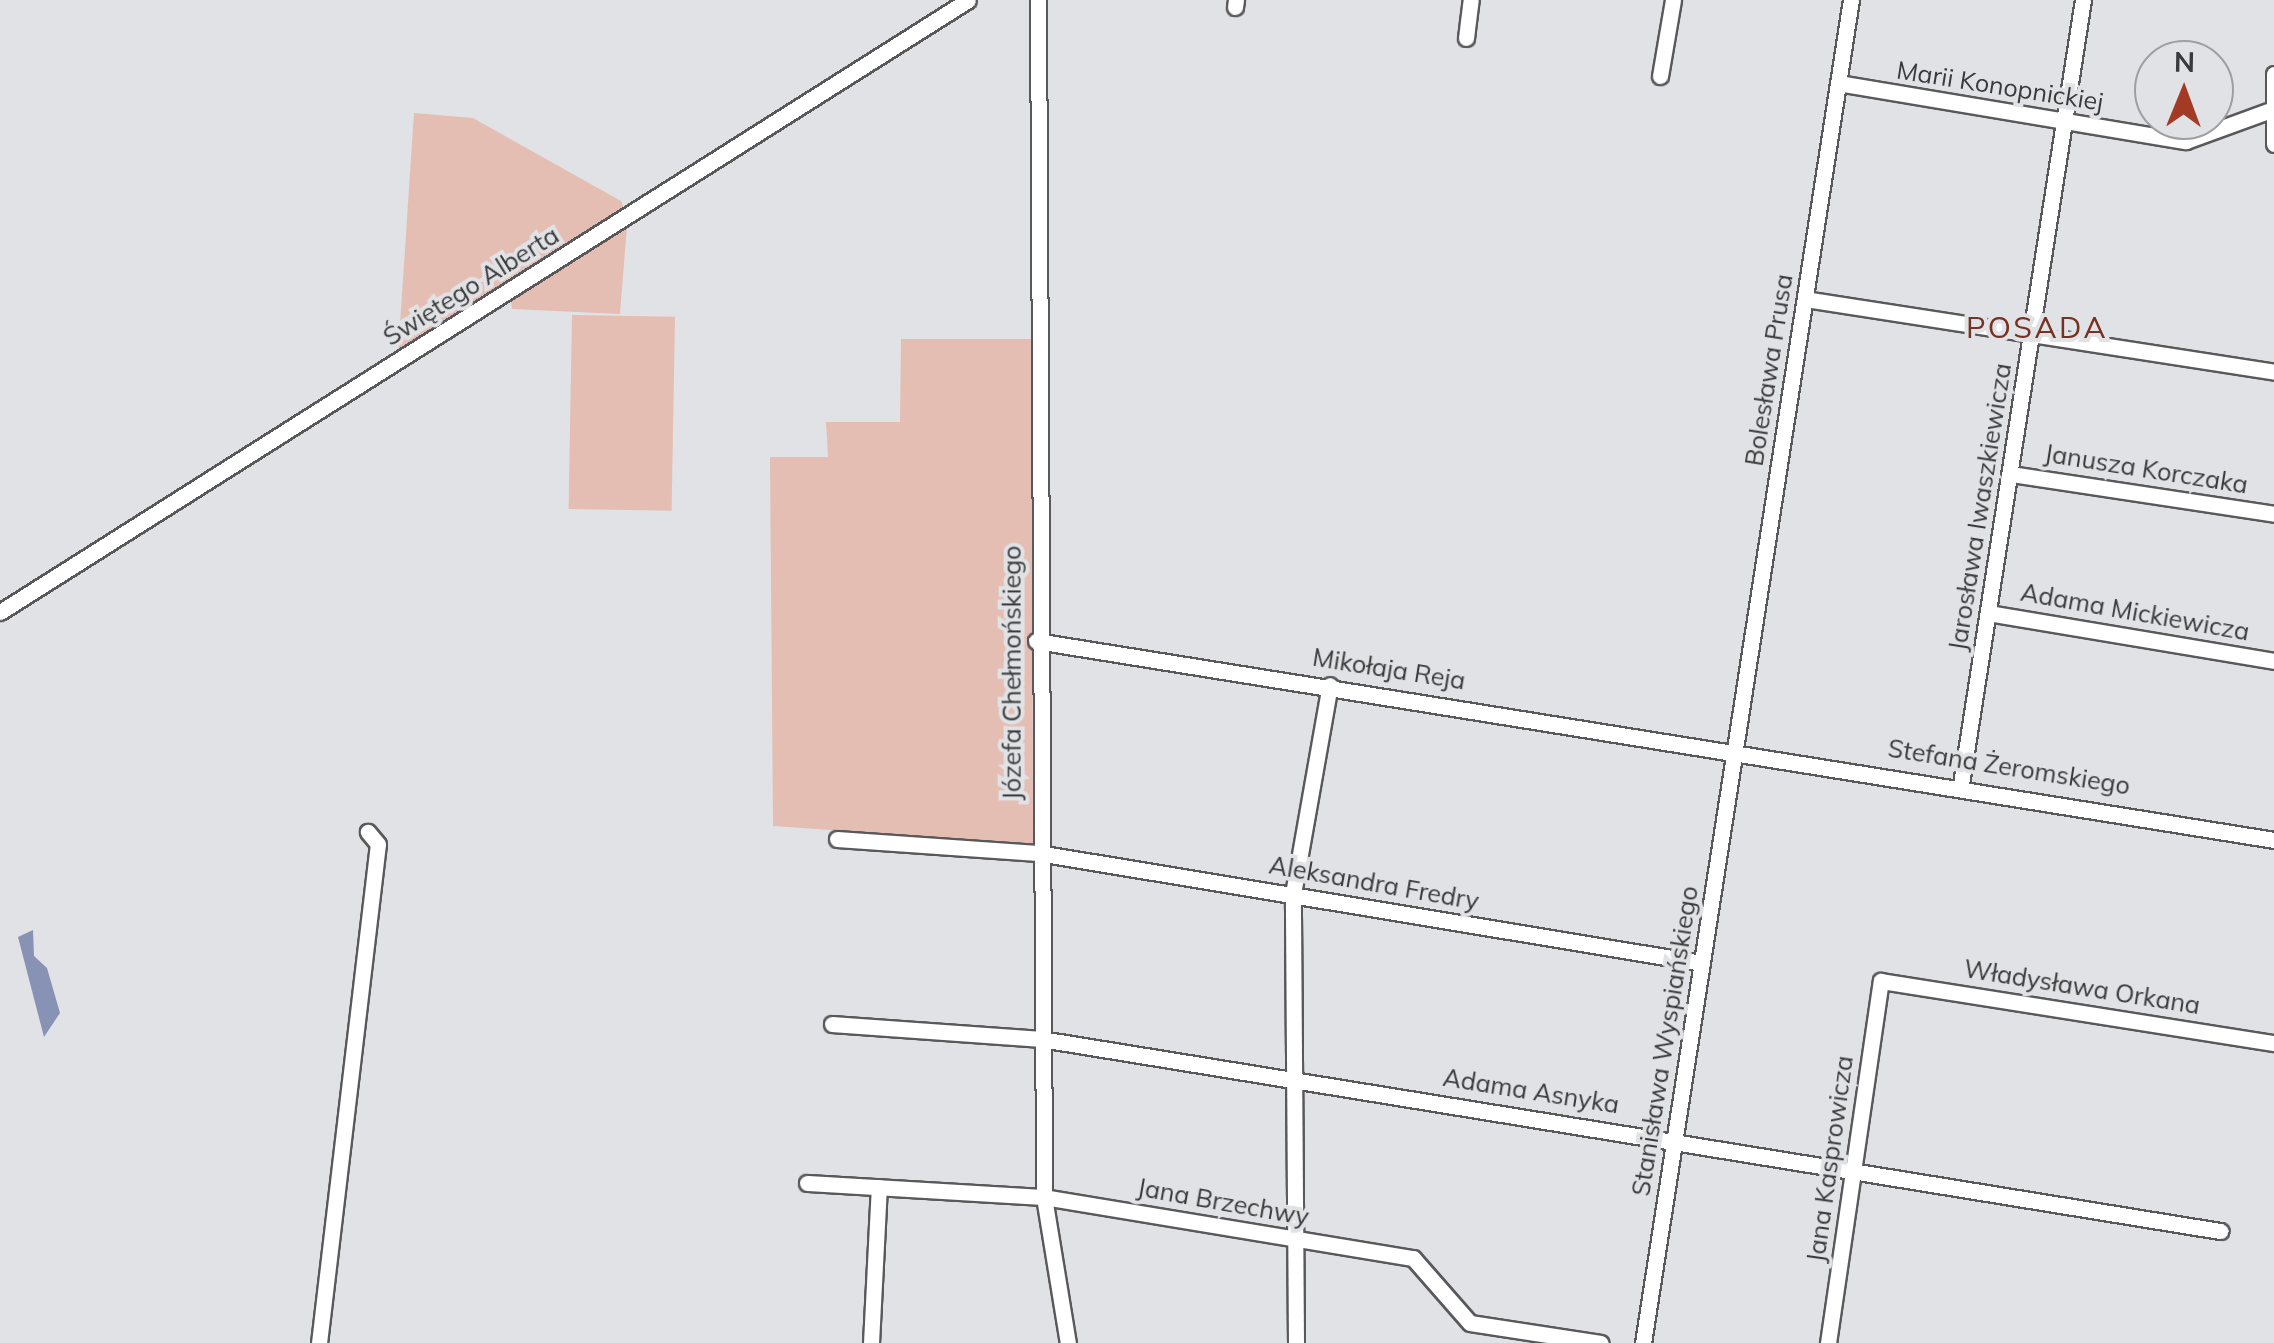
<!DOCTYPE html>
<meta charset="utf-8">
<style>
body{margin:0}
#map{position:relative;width:2274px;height:1343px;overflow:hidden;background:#e1e2e5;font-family:Mulish,sans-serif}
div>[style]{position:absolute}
.green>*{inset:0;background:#e4bdb3;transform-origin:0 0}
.water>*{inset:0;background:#8792b5}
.roads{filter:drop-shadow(2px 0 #59595c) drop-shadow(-2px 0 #59595c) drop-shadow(0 2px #59595c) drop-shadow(0 -2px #59595c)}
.minor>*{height:15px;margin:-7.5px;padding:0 7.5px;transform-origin:7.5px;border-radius:7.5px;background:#fff}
span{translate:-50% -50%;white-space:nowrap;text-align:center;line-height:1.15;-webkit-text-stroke:8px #e1e2e5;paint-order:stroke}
.street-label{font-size:25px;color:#3a3a3c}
.quarter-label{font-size:30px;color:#753121;letter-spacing:2.5px}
.north{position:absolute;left:2134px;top:40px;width:100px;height:100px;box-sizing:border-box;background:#e1e2e5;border:2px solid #9e9fa1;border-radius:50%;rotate:1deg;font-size:28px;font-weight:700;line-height:40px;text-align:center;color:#3a3a3c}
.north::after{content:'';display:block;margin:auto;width:35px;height:45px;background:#a33a23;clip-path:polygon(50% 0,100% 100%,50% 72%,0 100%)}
</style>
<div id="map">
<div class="green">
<i style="clip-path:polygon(414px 113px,473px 118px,621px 201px,626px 213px,398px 355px)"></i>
<i style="clip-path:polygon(627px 226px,620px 314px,512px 309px,511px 301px)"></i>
<i style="left:572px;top:315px;width:103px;height:194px;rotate:1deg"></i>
<i style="clip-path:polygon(901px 339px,1032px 339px,1033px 844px,773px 826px,770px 457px,828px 457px,826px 422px,900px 422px)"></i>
</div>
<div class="water">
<i style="clip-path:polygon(33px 930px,34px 956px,47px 968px,60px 1013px,44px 1037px,18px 937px)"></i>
</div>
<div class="roads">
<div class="minor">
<i style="left:1038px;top:0;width:1197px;rotate:89.71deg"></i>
<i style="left:1044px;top:1197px;width:148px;rotate:80.7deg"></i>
<i style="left:1235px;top:7px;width:7px;rotate:-82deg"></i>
<i style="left:1466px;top:38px;width:38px;rotate:-83deg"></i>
<i style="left:2274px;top:74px;width:70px;rotate:90deg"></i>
<i style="left:1660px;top:76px;width:77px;rotate:-80.3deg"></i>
<i style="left:1838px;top:83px;width:353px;rotate:9.5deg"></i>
<i style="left:2186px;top:141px;width:87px;rotate:-20.1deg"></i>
<i style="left:1805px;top:299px;width:475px;rotate:8.8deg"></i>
<i style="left:2011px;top:474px;width:266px;rotate:8.6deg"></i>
<i style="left:0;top:612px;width:1145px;rotate:-32.3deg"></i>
<i style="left:1988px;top:613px;width:290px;rotate:9.5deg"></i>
<i style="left:1036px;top:641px;width:1254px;rotate:9.13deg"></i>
<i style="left:1961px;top:784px;width:793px;rotate:-81.16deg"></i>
<i style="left:837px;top:839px;width:201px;rotate:4deg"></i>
<i style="left:1038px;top:853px;width:673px;rotate:9.41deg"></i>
<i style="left:832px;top:1024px;width:210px;rotate:4.1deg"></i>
<i style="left:1041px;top:1039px;width:1195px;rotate:9.25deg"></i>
<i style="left:807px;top:1183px;width:237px;rotate:3.4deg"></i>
<i style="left:1044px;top:1197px;width:374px;rotate:9.4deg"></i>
<i style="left:1413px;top:1258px;width:86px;rotate:48.8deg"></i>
<i style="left:1470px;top:1323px;width:132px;rotate:8.7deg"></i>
<i style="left:319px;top:1343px;width:502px;rotate:-83.26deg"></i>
<i style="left:378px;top:844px;width:16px;rotate:-130deg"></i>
<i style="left:871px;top:1343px;width:156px;rotate:-87.1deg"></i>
<i style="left:1296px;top:1343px;width:449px;rotate:-90.4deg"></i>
<i style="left:1293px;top:894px;width:212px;rotate:-80deg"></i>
<i style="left:1643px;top:1343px;width:1359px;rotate:-81.2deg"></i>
<i style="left:1828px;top:1343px;width:366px;rotate:-81.7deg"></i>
<i style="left:1881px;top:981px;width:398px;rotate:9deg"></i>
</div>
</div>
<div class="street-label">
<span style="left:2000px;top:86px;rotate:9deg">Marii Konopnickiej</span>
<span style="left:471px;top:286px;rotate:-32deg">Świętego Alberta</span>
<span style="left:1769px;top:370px;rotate:-81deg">Bolesława Prusa</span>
<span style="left:2146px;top:469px;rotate:9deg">Janusza Korczaka</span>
<span style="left:1980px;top:507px;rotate:-81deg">Jarosława Iwaszkiewicza</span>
<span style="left:2135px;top:612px;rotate:10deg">Adama Mickiewicza</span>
<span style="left:1389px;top:669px;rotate:9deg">Mikołaja Reja</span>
<span style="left:1012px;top:673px;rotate:-90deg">Józefa Chełmońskiego</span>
<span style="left:2009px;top:767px;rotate:9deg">Stefana Żeromskiego</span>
<span style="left:1374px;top:883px;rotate:10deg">Aleksandra Fredry</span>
<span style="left:2082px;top:987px;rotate:9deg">Władysława Orkana</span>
<span style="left:1665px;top:1041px;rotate:-81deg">Stanisława Wyspiańskiego</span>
<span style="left:1531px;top:1091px;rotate:9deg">Adama Asnyka</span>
<span style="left:1830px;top:1159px;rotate:-82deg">Jana Kasprowicza</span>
<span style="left:1223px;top:1202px;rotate:10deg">Jana Brzechwy</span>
</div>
<div class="quarter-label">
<span style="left:2037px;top:327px">POSADA</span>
</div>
<div class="north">N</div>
</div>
